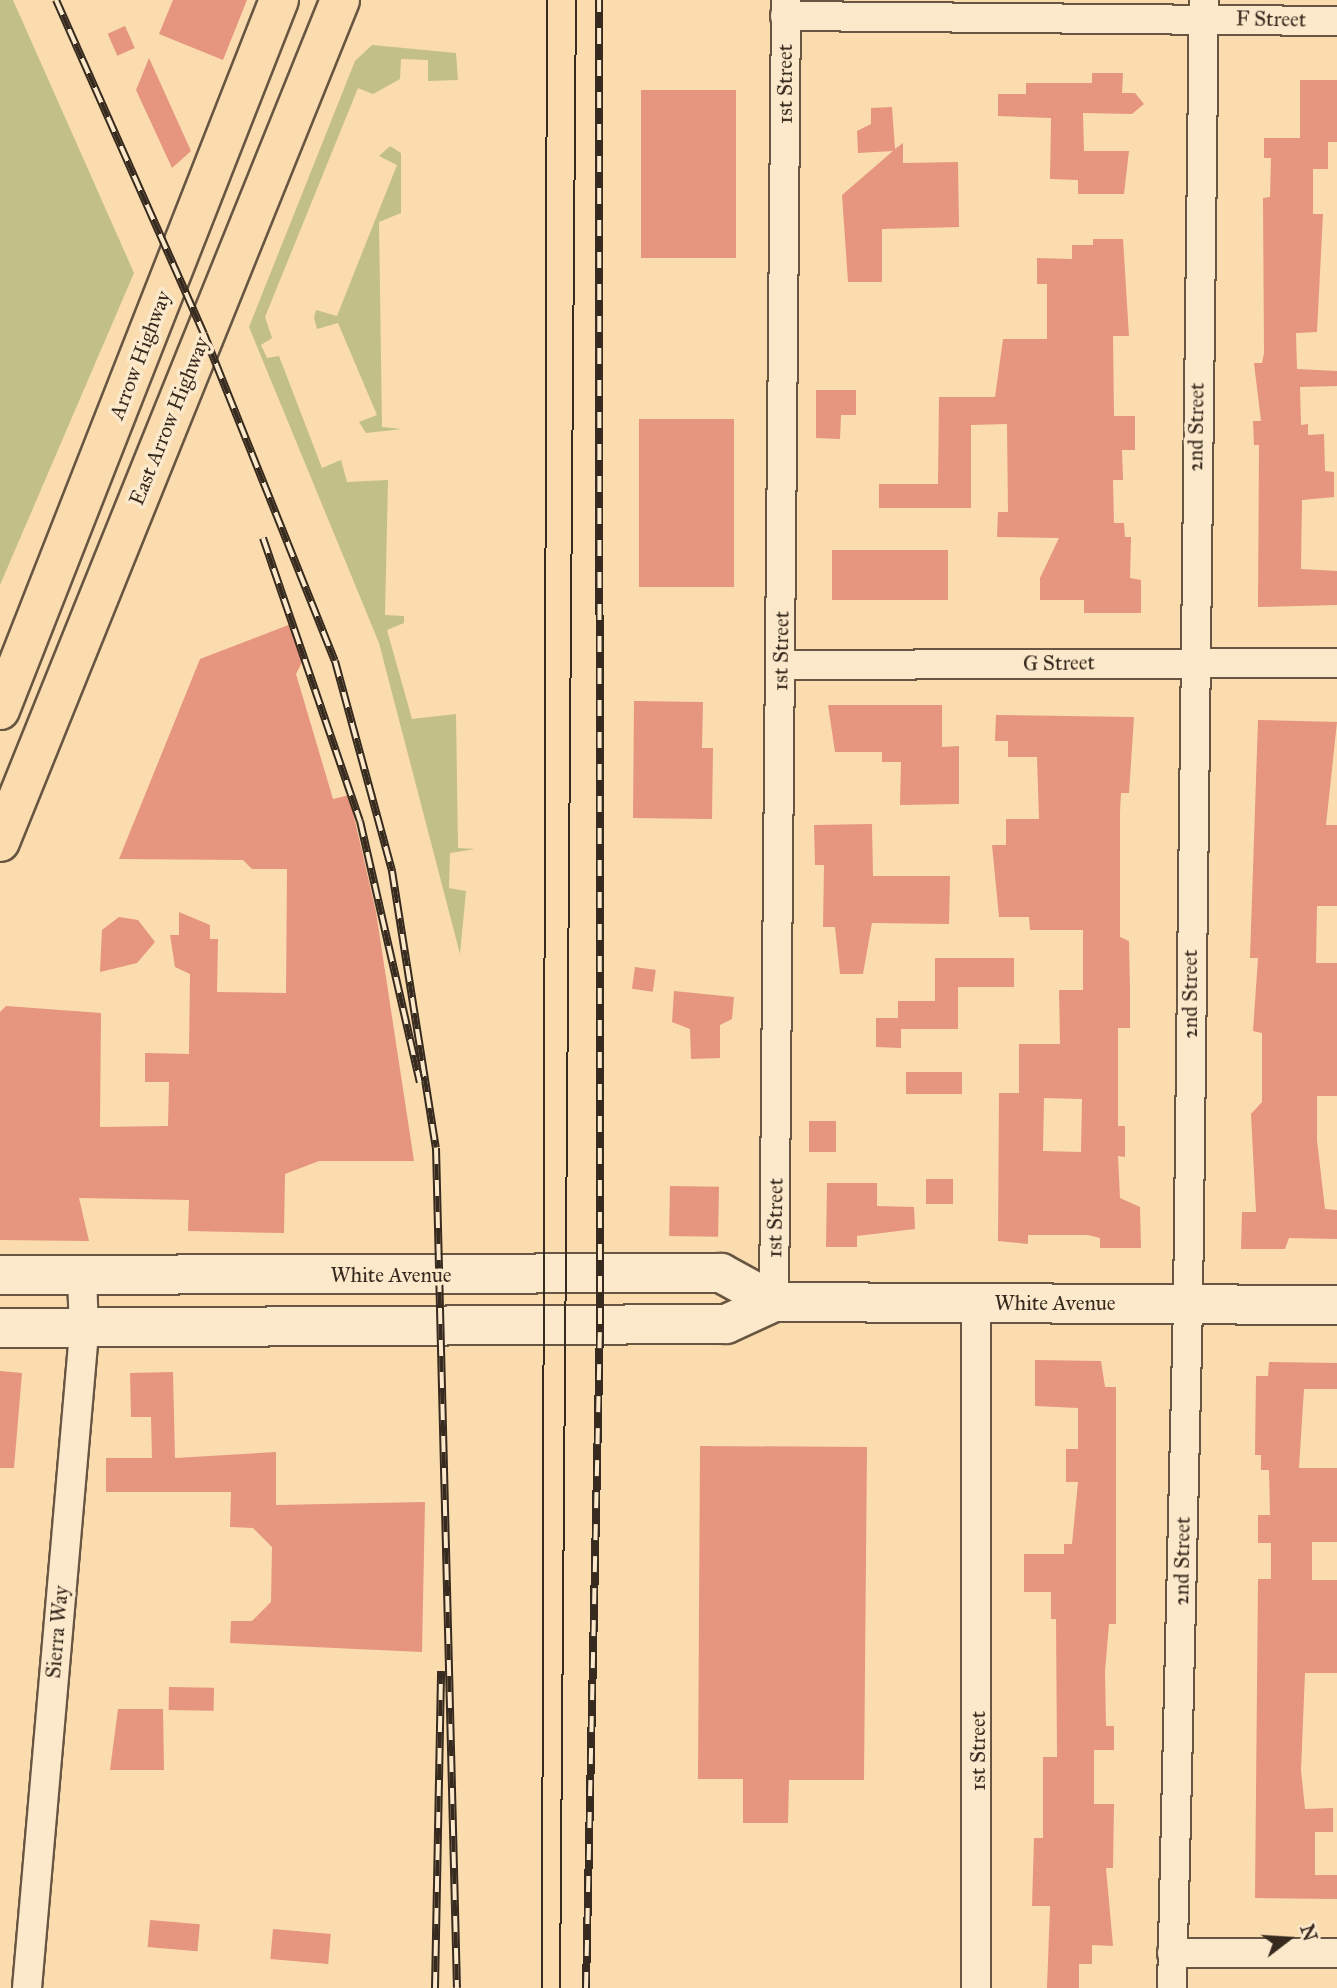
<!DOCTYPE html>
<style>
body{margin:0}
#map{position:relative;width:1337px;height:1988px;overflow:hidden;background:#fadcaf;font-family:"IM FELL Great Primer",serif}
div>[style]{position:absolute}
.green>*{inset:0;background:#c2bf87}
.building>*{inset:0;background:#e6957e;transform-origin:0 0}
.roads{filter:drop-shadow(2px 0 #685642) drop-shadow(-2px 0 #685642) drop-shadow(0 2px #685642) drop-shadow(0 -2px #685642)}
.street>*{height:28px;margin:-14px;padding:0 14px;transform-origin:14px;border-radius:14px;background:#fce8cb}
.secondary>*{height:38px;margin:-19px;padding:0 19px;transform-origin:19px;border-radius:19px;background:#fce8cb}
.primary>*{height:38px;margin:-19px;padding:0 19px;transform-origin:19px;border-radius:19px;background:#fadcaf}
.tram>*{height:2px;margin:-1px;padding:0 1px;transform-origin:1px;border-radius:1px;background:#372a1e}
.rail>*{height:8px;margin-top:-4px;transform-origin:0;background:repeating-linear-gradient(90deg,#fce8cb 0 16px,#372a1e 0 32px);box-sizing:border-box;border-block:2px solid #372a1e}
span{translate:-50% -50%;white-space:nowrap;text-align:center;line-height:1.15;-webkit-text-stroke:7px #fce8cb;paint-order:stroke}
.street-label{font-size:21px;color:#372a1e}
.north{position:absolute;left:1253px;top:1904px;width:70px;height:70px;-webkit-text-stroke:5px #fce8cb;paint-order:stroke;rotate:73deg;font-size:19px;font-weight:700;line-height:28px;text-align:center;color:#372a1e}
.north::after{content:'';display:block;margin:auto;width:24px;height:32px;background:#372a1e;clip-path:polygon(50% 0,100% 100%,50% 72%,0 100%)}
</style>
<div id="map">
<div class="green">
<i style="clip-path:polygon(0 0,13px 0,134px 273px,0 585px)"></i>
<i style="clip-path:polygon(372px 45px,456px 53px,458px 80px,428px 81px,428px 60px,401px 59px,400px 79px,373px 94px,358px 88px,265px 317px,272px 338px,261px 345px,267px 358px,279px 356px,322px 468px,341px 460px,347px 482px,388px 480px,385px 615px,404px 616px,404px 623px,387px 630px,412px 719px,456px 714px,458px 848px,475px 849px,450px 853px,449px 888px,466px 891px,460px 954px,379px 643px,249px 327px,355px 61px)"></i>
<i style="clip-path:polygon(390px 146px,401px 153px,401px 213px,379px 222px,382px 427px,402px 429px,366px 433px,359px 422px,377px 415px,338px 323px,317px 329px,314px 318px,316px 310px,337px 316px,397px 165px,379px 156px)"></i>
</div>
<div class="building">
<i style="clip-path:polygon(173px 0,247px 0,223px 60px,159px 34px)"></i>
<i style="left:125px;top:26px;width:24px;height:19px;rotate:66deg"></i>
<i style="clip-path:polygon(149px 58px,191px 151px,172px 168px,136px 90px)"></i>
<i style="clip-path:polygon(1092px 73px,1123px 73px,1122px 93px,1135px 93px,1144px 104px,1132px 114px,1083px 113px,1084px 151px,1129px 151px,1124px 194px,1078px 194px,1078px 180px,1050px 179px,1051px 118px,998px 116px,998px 94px,1026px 94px,1026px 83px,1092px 83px)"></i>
<i style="clip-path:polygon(1300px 80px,1337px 80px,1337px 142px,1328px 142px,1328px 169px,1313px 169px,1313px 214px,1323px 214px,1317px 332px,1296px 333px,1297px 369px,1337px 371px,1337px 386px,1300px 387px,1301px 425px,1308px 424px,1308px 435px,1324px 434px,1325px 471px,1334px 472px,1334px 497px,1302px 500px,1301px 569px,1337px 571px,1337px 605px,1258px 607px,1259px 445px,1254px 445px,1253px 421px,1261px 421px,1254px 363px,1262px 363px,1264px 353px,1263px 198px,1270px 197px,1271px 158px,1264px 158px,1264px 138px,1300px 138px)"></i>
<i style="left:641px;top:90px;width:95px;height:168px"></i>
<i style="clip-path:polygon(892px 107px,895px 149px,903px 143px,903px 163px,958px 162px,959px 227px,882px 229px,882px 282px,848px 282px,842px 195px,893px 151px,858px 153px,857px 131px,871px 124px,871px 108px)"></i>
<i style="clip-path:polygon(1093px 239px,1123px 239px,1129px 336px,1113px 336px,1114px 416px,1135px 416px,1135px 450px,1122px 450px,1123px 480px,1113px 480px,1114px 523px,1124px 523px,1125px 537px,1131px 537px,1130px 578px,1141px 580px,1141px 613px,1084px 613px,1084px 600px,1040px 600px,1040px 578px,1059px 538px,997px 537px,998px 512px,1008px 512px,1007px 424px,971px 425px,971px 508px,879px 508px,879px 484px,938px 484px,939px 397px,995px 397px,1003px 339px,1047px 339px,1047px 284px,1037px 284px,1037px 258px,1072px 259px,1072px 245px,1093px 245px)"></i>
<i style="clip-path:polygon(816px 390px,856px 390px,856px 415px,841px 415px,840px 439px,816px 438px)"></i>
<i style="left:639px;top:419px;width:95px;height:168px"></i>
<i style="left:832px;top:550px;width:116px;height:50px"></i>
<i style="clip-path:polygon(291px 624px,304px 658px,296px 674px,333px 799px,349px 795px,376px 912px,414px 1161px,319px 1161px,285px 1174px,284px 1233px,188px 1231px,189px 1200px,79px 1198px,89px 1241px,0 1240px,0 1012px,6px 1006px,101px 1013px,100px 1127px,168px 1126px,169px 1082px,145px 1082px,145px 1053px,189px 1054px,190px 974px,175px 967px,170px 935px,179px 935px,179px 912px,210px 925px,210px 939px,218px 939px,217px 992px,286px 993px,287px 869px,252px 869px,243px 860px,119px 859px,200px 659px)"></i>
<i style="clip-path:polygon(634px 701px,703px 702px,702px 748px,713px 748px,712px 819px,633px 818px)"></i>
<i style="clip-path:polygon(828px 705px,942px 705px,942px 747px,959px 746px,959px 804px,900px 805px,901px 762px,882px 762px,882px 752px,835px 752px)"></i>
<i style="clip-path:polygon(evenodd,996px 715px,1134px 717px,1129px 793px,1121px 793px,1120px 812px,1120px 937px,1129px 941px,1130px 990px,1130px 1028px,1118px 1028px,1118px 1126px,1125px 1126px,1125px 1157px,1118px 1156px,1120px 1198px,1140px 1207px,1141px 1248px,1100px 1248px,1100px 1238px,1088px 1235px,1028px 1235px,1028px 1244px,998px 1241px,999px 1093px,1019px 1093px,1019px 1044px,1060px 1044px,1059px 990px,1083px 990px,1083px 930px,1030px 930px,1029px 917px,999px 917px,992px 845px,1006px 845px,1006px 819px,1039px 819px,1037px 757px,1008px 757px,1008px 741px,995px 741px,996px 715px,1044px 1098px,1082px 1099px,1081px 1152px,1043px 1151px,1044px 1098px)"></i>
<i style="clip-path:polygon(1258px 720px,1337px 722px,1326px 825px,1337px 825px,1337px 906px,1317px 906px,1316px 963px,1337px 963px,1337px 1096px,1317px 1096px,1317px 1140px,1325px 1209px,1337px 1210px,1337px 1239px,1289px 1238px,1285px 1249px,1241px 1249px,1242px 1212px,1256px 1212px,1251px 1114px,1262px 1102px,1262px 1033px,1253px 1031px,1258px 958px,1250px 958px)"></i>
<i style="clip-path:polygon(872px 824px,873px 876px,950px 876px,949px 924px,872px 923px,863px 974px,840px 974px,835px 927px,823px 927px,824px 865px,815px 865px,814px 825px)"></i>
<i style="clip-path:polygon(119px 917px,138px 920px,155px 942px,137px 963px,100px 972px,102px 930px)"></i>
<i style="clip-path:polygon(935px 958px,1014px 958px,1014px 987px,958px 987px,958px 1029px,901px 1029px,901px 1048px,876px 1047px,876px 1018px,898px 1018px,898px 1001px,935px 1001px)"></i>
<i style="left:635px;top:967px;width:21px;height:22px;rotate:8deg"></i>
<i style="clip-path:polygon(674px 991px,734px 997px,732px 1019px,720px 1025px,720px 1058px,691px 1059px,690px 1029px,672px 1022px)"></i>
<i style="left:906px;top:1072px;width:56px;height:22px"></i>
<i style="left:809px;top:1121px;width:27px;height:31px"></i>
<i style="left:926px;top:1179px;width:27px;height:25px"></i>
<i style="clip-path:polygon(827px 1183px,877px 1183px,877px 1206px,914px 1207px,915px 1229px,857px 1236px,857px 1247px,826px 1247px)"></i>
<i style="left:670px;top:1186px;width:49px;height:50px;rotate:1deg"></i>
<i style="clip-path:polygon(1035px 1360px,1101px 1361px,1105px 1387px,1116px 1387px,1116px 1624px,1109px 1624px,1105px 1671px,1106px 1726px,1114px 1726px,1114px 1750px,1094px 1750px,1094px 1804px,1114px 1804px,1113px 1868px,1106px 1868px,1113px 1946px,1092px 1945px,1092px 1964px,1079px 1964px,1079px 1988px,1047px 1988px,1050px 1906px,1032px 1906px,1034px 1838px,1043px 1838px,1043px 1757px,1057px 1757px,1056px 1619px,1051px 1619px,1051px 1592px,1024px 1592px,1024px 1554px,1064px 1554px,1064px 1544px,1072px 1544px,1078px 1482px,1066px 1482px,1066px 1449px,1078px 1449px,1078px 1408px,1035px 1406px)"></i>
<i style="clip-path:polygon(1269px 1362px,1337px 1363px,1337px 1389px,1304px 1389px,1299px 1468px,1337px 1468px,1337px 1542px,1312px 1542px,1312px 1580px,1337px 1580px,1337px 1673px,1305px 1673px,1301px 1770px,1305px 1809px,1333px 1808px,1333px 1832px,1315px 1832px,1315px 1875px,1337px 1875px,1337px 1899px,1255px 1898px,1258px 1579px,1271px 1579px,1271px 1543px,1258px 1543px,1258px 1515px,1270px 1515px,1269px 1470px,1261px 1470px,1261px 1455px,1255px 1455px,1256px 1376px,1268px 1376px)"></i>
<i style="clip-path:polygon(0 1371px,22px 1373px,14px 1468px,0 1468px)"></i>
<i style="clip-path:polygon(173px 1372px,175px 1458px,276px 1452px,276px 1505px,425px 1502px,422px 1652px,230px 1643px,231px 1621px,252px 1621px,271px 1602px,272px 1547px,253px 1528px,230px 1527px,231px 1492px,106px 1492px,106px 1458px,152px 1458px,151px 1417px,131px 1417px,130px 1373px)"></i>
<i style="clip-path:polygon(700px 1446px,867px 1447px,864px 1780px,789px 1780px,788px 1823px,743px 1823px,743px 1779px,698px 1779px)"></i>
<i style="left:169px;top:1687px;width:45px;height:23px;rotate:1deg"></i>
<i style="clip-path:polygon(118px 1709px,163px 1709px,164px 1770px,110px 1770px)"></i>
<i style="left:150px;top:1920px;width:50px;height:27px;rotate:5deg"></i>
<i style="left:273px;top:1929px;width:58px;height:30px;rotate:5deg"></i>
</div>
<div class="roads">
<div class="street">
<i style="left:785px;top:16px;width:552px;rotate:0.52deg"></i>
<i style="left:780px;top:665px;width:557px;rotate:-0.21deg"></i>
<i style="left:774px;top:1302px;width:1302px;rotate:-89.47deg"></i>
<i style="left:976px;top:1303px;width:685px;rotate:90deg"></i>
<i style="left:1172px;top:1953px;width:165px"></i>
<i style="left:27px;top:1988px;width:658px;rotate:-85.03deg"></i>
<i style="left:84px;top:1332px;width:57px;rotate:-92deg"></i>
<i style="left:1172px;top:1988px;width:685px;rotate:-88.66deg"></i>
<i style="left:1188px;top:1303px;width:1303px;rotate:-89.3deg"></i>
</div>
<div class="secondary">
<i style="left:0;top:1275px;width:721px;rotate:-0.16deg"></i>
<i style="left:721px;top:1273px;width:60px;rotate:28.7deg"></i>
<i style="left:0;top:1328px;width:726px;rotate:-0.32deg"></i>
<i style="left:726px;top:1324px;width:53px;rotate:-24.6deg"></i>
<i style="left:774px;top:1302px;width:563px;rotate:0.31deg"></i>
</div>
<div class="primary">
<i style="left:0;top:710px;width:763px;rotate:-68.55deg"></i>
<i style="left:0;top:842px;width:908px;rotate:-68.01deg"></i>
</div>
</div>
<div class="tram">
<i style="left:542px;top:1988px;width:1988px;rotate:-89.86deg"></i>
<i style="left:560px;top:1988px;width:1988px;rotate:-89.54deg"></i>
</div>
<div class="rail">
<i style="left:56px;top:0;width:365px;rotate:66.1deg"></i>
<i style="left:204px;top:334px;width:352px;rotate:68.2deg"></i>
<i style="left:335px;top:661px;width:218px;rotate:74.8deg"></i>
<i style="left:392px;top:871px;width:280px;rotate:81deg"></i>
<i style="left:436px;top:1148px;width:840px;rotate:88.57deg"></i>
<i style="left:263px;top:538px;width:299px;rotate:71.1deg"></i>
<i style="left:360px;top:821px;width:268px;rotate:77.1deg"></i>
<i style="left:435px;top:1988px;width:317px;rotate:-88.9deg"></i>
<i style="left:586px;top:1988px;width:664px;rotate:-88.79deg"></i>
<i style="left:600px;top:1324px;width:1324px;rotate:-90.04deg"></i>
</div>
<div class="street-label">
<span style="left:1271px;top:19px;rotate:1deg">F Street</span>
<span style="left:785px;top:84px;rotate:-90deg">1st Street</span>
<span style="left:140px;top:355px;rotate:-69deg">Arrow Highway</span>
<span style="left:169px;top:421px;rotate:-68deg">East Arrow Highway</span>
<span style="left:1196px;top:427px;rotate:-89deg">2nd Street</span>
<span style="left:781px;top:651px;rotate:-89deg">1st Street</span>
<span style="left:1059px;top:663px;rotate:-1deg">G Street</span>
<span style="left:1190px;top:994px;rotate:-90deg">2nd Street</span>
<span style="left:775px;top:1218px;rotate:-89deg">1st Street</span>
<span style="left:391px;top:1275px">White Avenue</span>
<span style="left:1055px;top:1303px">White Avenue</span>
<span style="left:1182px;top:1561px;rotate:-89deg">2nd Street</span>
<span style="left:57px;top:1632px;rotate:-85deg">Sierra Way</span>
<span style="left:978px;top:1751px;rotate:-90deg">1st Street</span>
</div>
<div class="north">N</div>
</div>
